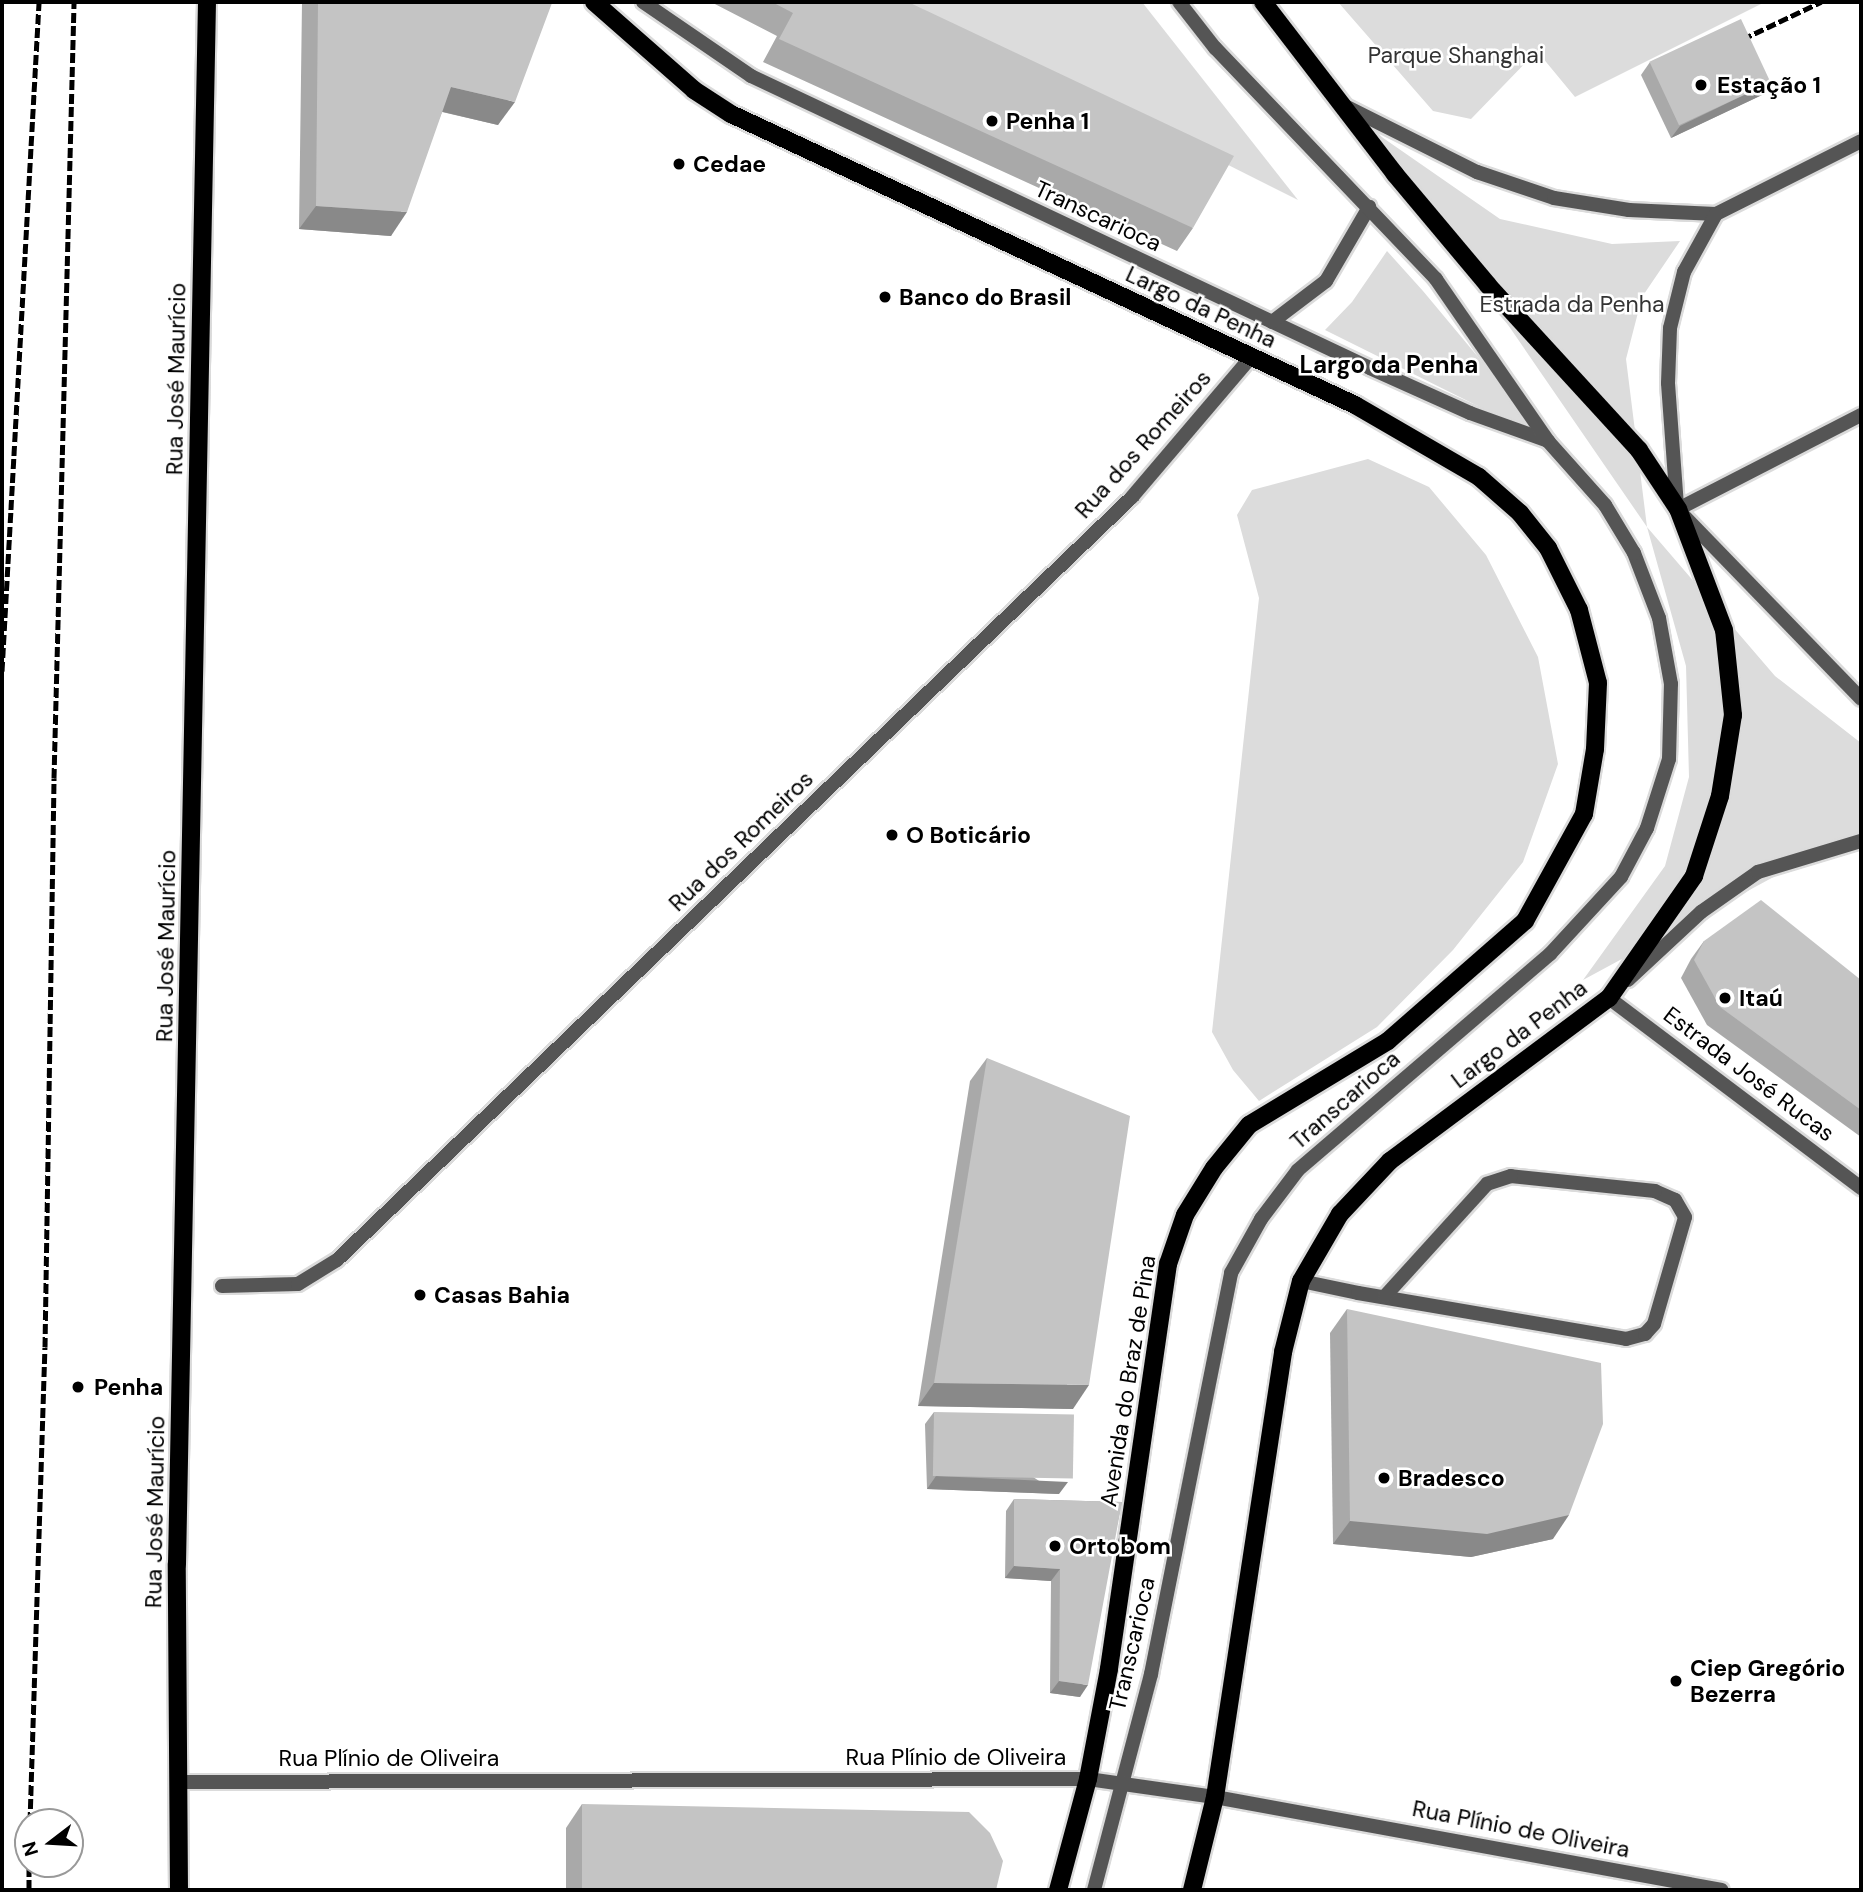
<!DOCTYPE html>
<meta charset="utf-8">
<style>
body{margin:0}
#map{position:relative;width:1863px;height:1892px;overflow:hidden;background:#fff;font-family:"DM Sans",sans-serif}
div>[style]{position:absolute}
.green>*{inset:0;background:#dcdcdc}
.roads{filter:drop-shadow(2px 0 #dbdbdb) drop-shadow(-2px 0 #dbdbdb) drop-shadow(0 2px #dbdbdb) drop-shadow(0 -2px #dbdbdb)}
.service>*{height:14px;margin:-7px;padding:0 7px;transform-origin:7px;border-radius:7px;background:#555}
.pedestrian>*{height:14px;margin:-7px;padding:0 7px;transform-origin:7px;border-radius:7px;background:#555}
.minor>*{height:14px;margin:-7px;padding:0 7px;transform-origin:7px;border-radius:7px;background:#555}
.tertiary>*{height:14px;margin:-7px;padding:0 7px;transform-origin:7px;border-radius:7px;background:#555}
.primary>*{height:18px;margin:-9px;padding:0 9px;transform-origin:9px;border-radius:9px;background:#000}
.rail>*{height:5px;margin-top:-2.5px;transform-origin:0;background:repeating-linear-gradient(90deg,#000 0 10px,transparent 0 13.5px)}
.wall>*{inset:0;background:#a9a9a9}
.shaded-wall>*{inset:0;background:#898989}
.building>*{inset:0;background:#c4c4c4;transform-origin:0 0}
.dots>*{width:19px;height:19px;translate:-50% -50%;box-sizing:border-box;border:4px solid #fff;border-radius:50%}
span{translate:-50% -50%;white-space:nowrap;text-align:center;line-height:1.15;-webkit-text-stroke:5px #fff;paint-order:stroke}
.park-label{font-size:23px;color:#333}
.poi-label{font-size:23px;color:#000;font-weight:700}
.left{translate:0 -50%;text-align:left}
.street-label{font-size:23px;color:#000}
.neighbourhood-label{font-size:24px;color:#000;font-weight:700}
.frame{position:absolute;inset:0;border:4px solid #000;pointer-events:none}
.north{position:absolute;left:14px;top:1808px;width:70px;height:70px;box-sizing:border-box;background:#fff;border:2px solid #999;border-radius:50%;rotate:253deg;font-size:19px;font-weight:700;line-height:28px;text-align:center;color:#000}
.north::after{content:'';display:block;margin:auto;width:24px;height:32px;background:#000;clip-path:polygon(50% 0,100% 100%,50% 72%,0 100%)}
</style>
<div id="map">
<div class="green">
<i style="clip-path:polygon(904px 2px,1142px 2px,1298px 200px)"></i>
<i style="clip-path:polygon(1338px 2px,1765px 2px,1575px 97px,1537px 51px,1471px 119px,1433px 111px)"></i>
<i style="clip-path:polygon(1376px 133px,1500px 219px,1612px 244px,1680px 241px,1642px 297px,1626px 359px,1647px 527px,1775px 676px,1861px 743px,1861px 843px,1820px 852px,1583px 980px,1665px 866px,1689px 777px,1686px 666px,1647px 527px)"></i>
<i style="clip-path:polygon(1387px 251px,1423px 291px,1548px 441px,1325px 330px,1352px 302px)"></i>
<i style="clip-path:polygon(1368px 459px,1429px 487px,1486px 555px,1538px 657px,1558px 764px,1523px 862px,1453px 950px,1377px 1027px,1259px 1101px,1233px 1070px,1212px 1032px,1259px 598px,1237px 515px,1252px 490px)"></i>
</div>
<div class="roads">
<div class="service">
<i style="left:643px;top:2px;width:131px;rotate:34.4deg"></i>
<i style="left:751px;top:76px;width:684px;rotate:25.25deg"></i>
<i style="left:1370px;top:368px;width:110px;rotate:24.2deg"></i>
<i style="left:1470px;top:413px;width:83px;rotate:19.7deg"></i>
<i style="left:1272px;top:322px;width:68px;rotate:-37.2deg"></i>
<i style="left:1326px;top:281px;width:86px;rotate:-59.8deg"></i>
<i style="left:1678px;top:509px;width:206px;rotate:-27.2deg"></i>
<i style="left:1301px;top:1281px;width:58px;rotate:11.9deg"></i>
<i style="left:1358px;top:1293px;width:272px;rotate:9.7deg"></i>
<i style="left:1626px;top:1339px;width:20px;rotate:-15deg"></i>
<i style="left:1645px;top:1334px;width:13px;rotate:-48deg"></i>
<i style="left:1654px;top:1324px;width:111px;rotate:-73.8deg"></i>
<i style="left:1685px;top:1217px;width:20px;rotate:-120deg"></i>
<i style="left:1675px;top:1200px;width:22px;rotate:-156deg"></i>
<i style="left:1655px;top:1191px;width:145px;rotate:-174.1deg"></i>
<i style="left:1511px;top:1176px;width:25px;rotate:162deg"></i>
<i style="left:1487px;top:1184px;width:151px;rotate:132.3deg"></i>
<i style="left:1094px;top:1890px;width:223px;rotate:-75.2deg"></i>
<i style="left:1151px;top:1674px;width:409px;rotate:-78.7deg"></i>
<i style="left:1231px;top:1273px;width:62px;rotate:-60.9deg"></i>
<i style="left:1261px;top:1219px;width:61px;rotate:-52.9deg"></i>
<i style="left:1298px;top:1170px;width:332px;rotate:-40.6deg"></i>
<i style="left:1550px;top:954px;width:105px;rotate:-47.3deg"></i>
<i style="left:1621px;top:877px;width:55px;rotate:-62deg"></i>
<i style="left:1647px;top:828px;width:72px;rotate:-72.3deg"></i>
<i style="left:1669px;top:759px;width:75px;rotate:-88.5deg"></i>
<i style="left:1671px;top:684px;width:67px;rotate:-100.3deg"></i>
<i style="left:1659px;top:618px;width:70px;rotate:-111deg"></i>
<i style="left:1634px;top:553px;width:56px;rotate:-121.1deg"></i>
<i style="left:1605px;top:505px;width:86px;rotate:-131.7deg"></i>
<i style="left:1548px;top:441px;width:197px;rotate:-124.7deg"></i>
<i style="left:1436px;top:279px;width:320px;rotate:-133.7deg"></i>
<i style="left:1215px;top:48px;width:58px;rotate:-128deg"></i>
</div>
<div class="pedestrian">
<i style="left:222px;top:1286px;width:76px;rotate:-1.5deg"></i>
<i style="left:298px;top:1284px;width:46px;rotate:-31.6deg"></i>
<i style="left:337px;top:1260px;width:1102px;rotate:-43.82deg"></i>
<i style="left:1132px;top:497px;width:184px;rotate:-49.6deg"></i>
<i style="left:180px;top:1782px;width:908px;rotate:-0.19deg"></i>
</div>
<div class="minor">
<i style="left:1345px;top:106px;width:148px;rotate:26.6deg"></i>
<i style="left:1477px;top:172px;width:81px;rotate:18.7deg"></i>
<i style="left:1554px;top:198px;width:76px;rotate:9.1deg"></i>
<i style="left:1629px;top:210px;width:87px;rotate:2.6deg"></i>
<i style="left:1716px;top:214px;width:162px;rotate:-26.7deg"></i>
<i style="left:1677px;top:506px;width:123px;rotate:-94.2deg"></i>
<i style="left:1668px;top:383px;width:55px;rotate:-87.9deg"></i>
<i style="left:1670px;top:328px;width:58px;rotate:-76deg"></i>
<i style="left:1684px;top:272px;width:66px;rotate:-61.1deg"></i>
<i style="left:1609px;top:998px;width:316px;rotate:37deg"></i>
<i style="left:1088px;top:1779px;width:128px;rotate:8.1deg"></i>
<i style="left:1215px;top:1797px;width:515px;rotate:10.39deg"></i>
</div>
<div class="tertiary">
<i style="left:1680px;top:512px;width:260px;rotate:45.9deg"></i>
<i style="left:1628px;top:980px;width:100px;rotate:-43deg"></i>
<i style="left:1701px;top:912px;width:70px;rotate:-35.1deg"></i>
<i style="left:1758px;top:872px;width:108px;rotate:-16.8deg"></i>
</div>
<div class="primary">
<i style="left:594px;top:2px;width:133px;rotate:41.3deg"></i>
<i style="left:694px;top:90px;width:44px;rotate:33deg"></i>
<i style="left:731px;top:114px;width:689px;rotate:25deg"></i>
<i style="left:1355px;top:405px;width:143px;rotate:30.1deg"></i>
<i style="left:1479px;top:477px;width:55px;rotate:41.3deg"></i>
<i style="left:1520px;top:513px;width:45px;rotate:51.3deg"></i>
<i style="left:1548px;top:548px;width:69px;rotate:63.4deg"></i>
<i style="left:1579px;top:610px;width:75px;rotate:75.4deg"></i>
<i style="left:1598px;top:683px;width:66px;rotate:92.6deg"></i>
<i style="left:1595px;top:749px;width:66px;rotate:99.6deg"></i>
<i style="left:1584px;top:814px;width:122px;rotate:118.9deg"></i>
<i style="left:1525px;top:921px;width:182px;rotate:138.8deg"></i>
<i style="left:1388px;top:1041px;width:162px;rotate:148.9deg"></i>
<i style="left:1249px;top:1125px;width:55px;rotate:129.1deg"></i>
<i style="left:1214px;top:1168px;width:55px;rotate:121.7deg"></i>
<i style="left:1185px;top:1215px;width:52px;rotate:109.1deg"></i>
<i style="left:1168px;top:1264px;width:409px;rotate:98.3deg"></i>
<i style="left:1109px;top:1669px;width:112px;rotate:100.8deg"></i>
<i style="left:1088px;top:1779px;width:115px;rotate:105.1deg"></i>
<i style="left:179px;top:1890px;width:326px;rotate:-90.4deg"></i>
<i style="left:177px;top:1564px;width:1562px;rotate:-88.9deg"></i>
<i style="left:1192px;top:1890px;width:96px;rotate:-76.1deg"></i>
<i style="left:1215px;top:1797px;width:450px;rotate:-81.3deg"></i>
<i style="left:1283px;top:1352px;width:73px;rotate:-75.8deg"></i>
<i style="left:1301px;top:1281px;width:78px;rotate:-59.8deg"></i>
<i style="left:1340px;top:1214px;width:73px;rotate:-46.7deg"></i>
<i style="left:1390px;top:1161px;width:273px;rotate:-36.7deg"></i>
<i style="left:1609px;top:998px;width:149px;rotate:-55.1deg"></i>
<i style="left:1694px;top:876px;width:84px;rotate:-72deg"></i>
<i style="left:1720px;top:796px;width:82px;rotate:-80.9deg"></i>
<i style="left:1733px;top:715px;width:85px;rotate:-96deg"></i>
<i style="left:1724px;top:630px;width:129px;rotate:-110.8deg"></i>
<i style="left:1678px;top:509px;width:71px;rotate:-123.5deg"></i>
<i style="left:1639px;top:450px;width:224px;rotate:-132.5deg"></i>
<i style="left:1488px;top:285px;width:145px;rotate:-130deg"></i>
<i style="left:1395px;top:174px;width:217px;rotate:-127.5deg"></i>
</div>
</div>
<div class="rail">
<i style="left:1730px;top:45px;width:101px;rotate:-25.3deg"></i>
<i style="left:2px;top:671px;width:670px;rotate:-86.83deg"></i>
<i style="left:30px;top:1822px;width:475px;rotate:-88.2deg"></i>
<i style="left:45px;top:1347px;width:569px;rotate:-89.09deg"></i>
<i style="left:54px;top:778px;width:776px;rotate:-88.52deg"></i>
<i style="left:29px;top:1890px;width:26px;rotate:-90deg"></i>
</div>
<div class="wall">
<i style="clip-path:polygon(302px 2px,551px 2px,498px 125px,442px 112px,391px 236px,299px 229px)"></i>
<i style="clip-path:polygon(711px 2px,908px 2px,1193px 228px,1177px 251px,763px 62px,777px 36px)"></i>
<i style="clip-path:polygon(1650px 62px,1771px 82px,1762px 95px,1671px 138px,1641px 75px)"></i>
<i style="clip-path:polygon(1704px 941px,1861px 980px,1861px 1137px,1707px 1025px,1681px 978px,1691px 959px)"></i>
<i style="clip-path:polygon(987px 1058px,1073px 1409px,918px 1406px,970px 1081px)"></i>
<i style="clip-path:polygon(1347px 1309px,1553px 1539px,1471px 1557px,1333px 1544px,1330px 1333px)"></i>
<i style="clip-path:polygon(934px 1412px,1059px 1494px,927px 1489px,925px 1424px)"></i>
<i style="clip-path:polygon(1014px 1499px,1122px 1502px,1080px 1697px,1050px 1693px,1051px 1581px,1005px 1578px,1006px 1511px)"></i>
<i style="clip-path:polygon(582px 1804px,996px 1890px,566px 1890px,566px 1828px)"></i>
</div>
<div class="shaded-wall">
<i style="clip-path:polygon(1771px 82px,1762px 95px,1671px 138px,1680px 126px)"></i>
<i style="clip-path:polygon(451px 87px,515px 102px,498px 125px,435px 110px)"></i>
<i style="clip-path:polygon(316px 206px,407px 212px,391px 236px,299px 229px)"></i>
<i style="clip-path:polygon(934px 1383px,1089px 1385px,1073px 1409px,918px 1406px)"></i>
<i style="clip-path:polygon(936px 1476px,1068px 1482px,1059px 1494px,927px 1489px)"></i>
<i style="clip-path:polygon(1569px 1515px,1553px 1539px,1471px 1557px,1333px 1544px,1350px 1521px)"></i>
<i style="clip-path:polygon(1014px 1566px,1060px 1569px,1051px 1581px,1005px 1578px)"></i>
<i style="clip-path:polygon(1059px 1681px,1088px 1685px,1080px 1697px,1050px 1693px)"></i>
</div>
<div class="building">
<i style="clip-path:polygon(318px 2px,551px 2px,552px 3px,515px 102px,451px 87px,407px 212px,316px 206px)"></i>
<i style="clip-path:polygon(772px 2px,908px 2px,1234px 156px,1193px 228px,779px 39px,793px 13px)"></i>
<i style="left:1741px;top:19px;width:70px;height:101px;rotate:65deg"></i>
<i style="clip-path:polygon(1761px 900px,1861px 980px,1861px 1110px,1720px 1007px,1694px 960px,1704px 941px)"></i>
<i style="clip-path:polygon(987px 1058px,1130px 1116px,1089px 1385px,934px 1383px)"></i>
<i style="clip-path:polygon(1347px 1309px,1601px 1363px,1603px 1424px,1569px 1515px,1487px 1534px,1350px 1521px)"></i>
<i style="left:934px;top:1412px;width:140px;height:64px;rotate:1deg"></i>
<i style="clip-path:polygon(1014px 1499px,1122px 1502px,1088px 1685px,1059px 1681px,1060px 1569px,1014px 1566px)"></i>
<i style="clip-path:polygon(582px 1804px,969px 1812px,990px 1833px,1003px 1861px,996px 1890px,582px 1890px)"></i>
</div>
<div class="dots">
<i style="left:1701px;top:85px;background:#000"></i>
<i style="left:992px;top:121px;background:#000"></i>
<i style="left:679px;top:164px;background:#000"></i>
<i style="left:885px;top:297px;background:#000"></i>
<i style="left:892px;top:835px;background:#000"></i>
<i style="left:1725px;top:998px;background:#000"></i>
<i style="left:420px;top:1295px;background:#000"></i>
<i style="left:78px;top:1387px;background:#000"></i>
<i style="left:1384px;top:1478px;background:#000"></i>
<i style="left:1055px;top:1546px;background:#000"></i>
<i style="left:1676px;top:1681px;background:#000"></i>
</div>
<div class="park-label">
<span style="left:1456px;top:55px">Parque Shanghai</span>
<span style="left:1572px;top:304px">Estrada da Penha</span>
</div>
<div class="poi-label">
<span class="left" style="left:1717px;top:85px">Estação 1</span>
<span class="left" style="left:1006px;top:121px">Penha 1</span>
<span class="left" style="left:693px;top:164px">Cedae</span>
<span class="left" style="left:899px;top:297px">Banco do Brasil</span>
<span class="left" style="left:906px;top:835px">O Boticário</span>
<span class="left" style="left:1739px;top:998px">Itaú</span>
<span class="left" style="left:434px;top:1295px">Casas Bahia</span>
<span class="left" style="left:94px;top:1387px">Penha</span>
<span class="left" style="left:1398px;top:1478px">Bradesco</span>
<span class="left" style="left:1069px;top:1546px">Ortobom</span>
<span class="left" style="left:1690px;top:1681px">Ciep Gregório<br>Bezerra</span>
</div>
<div class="street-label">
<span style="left:1098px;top:216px;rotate:25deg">Transcarioca</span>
<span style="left:1201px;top:307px;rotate:25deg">Largo da Penha</span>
<span style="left:176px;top:379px;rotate:-89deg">Rua José Maurício</span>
<span style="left:1143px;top:444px;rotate:-48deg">Rua dos Romeiros</span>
<span style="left:741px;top:841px;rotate:-44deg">Rua dos Romeiros</span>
<span style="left:166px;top:946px;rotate:-89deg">Rua José Maurício</span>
<span style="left:1519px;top:1034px;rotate:-37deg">Largo da Penha</span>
<span style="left:1749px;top:1074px;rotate:37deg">Estrada José Rucas</span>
<span style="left:1345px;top:1100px;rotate:-41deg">Transcarioca</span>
<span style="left:1128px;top:1381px;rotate:-81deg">Avenida do Braz de Pina</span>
<span style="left:155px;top:1512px;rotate:-89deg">Rua José Maurício</span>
<span style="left:1132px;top:1644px;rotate:-77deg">Transcarioca</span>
<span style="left:956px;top:1757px">Rua Plínio de Oliveira</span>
<span style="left:389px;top:1758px">Rua Plínio de Oliveira</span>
<span style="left:1521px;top:1829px;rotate:11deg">Rua Plínio de Oliveira</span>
</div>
<div class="neighbourhood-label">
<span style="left:1389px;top:365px">Largo da Penha</span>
</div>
<div class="frame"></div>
<div class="north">N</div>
</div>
